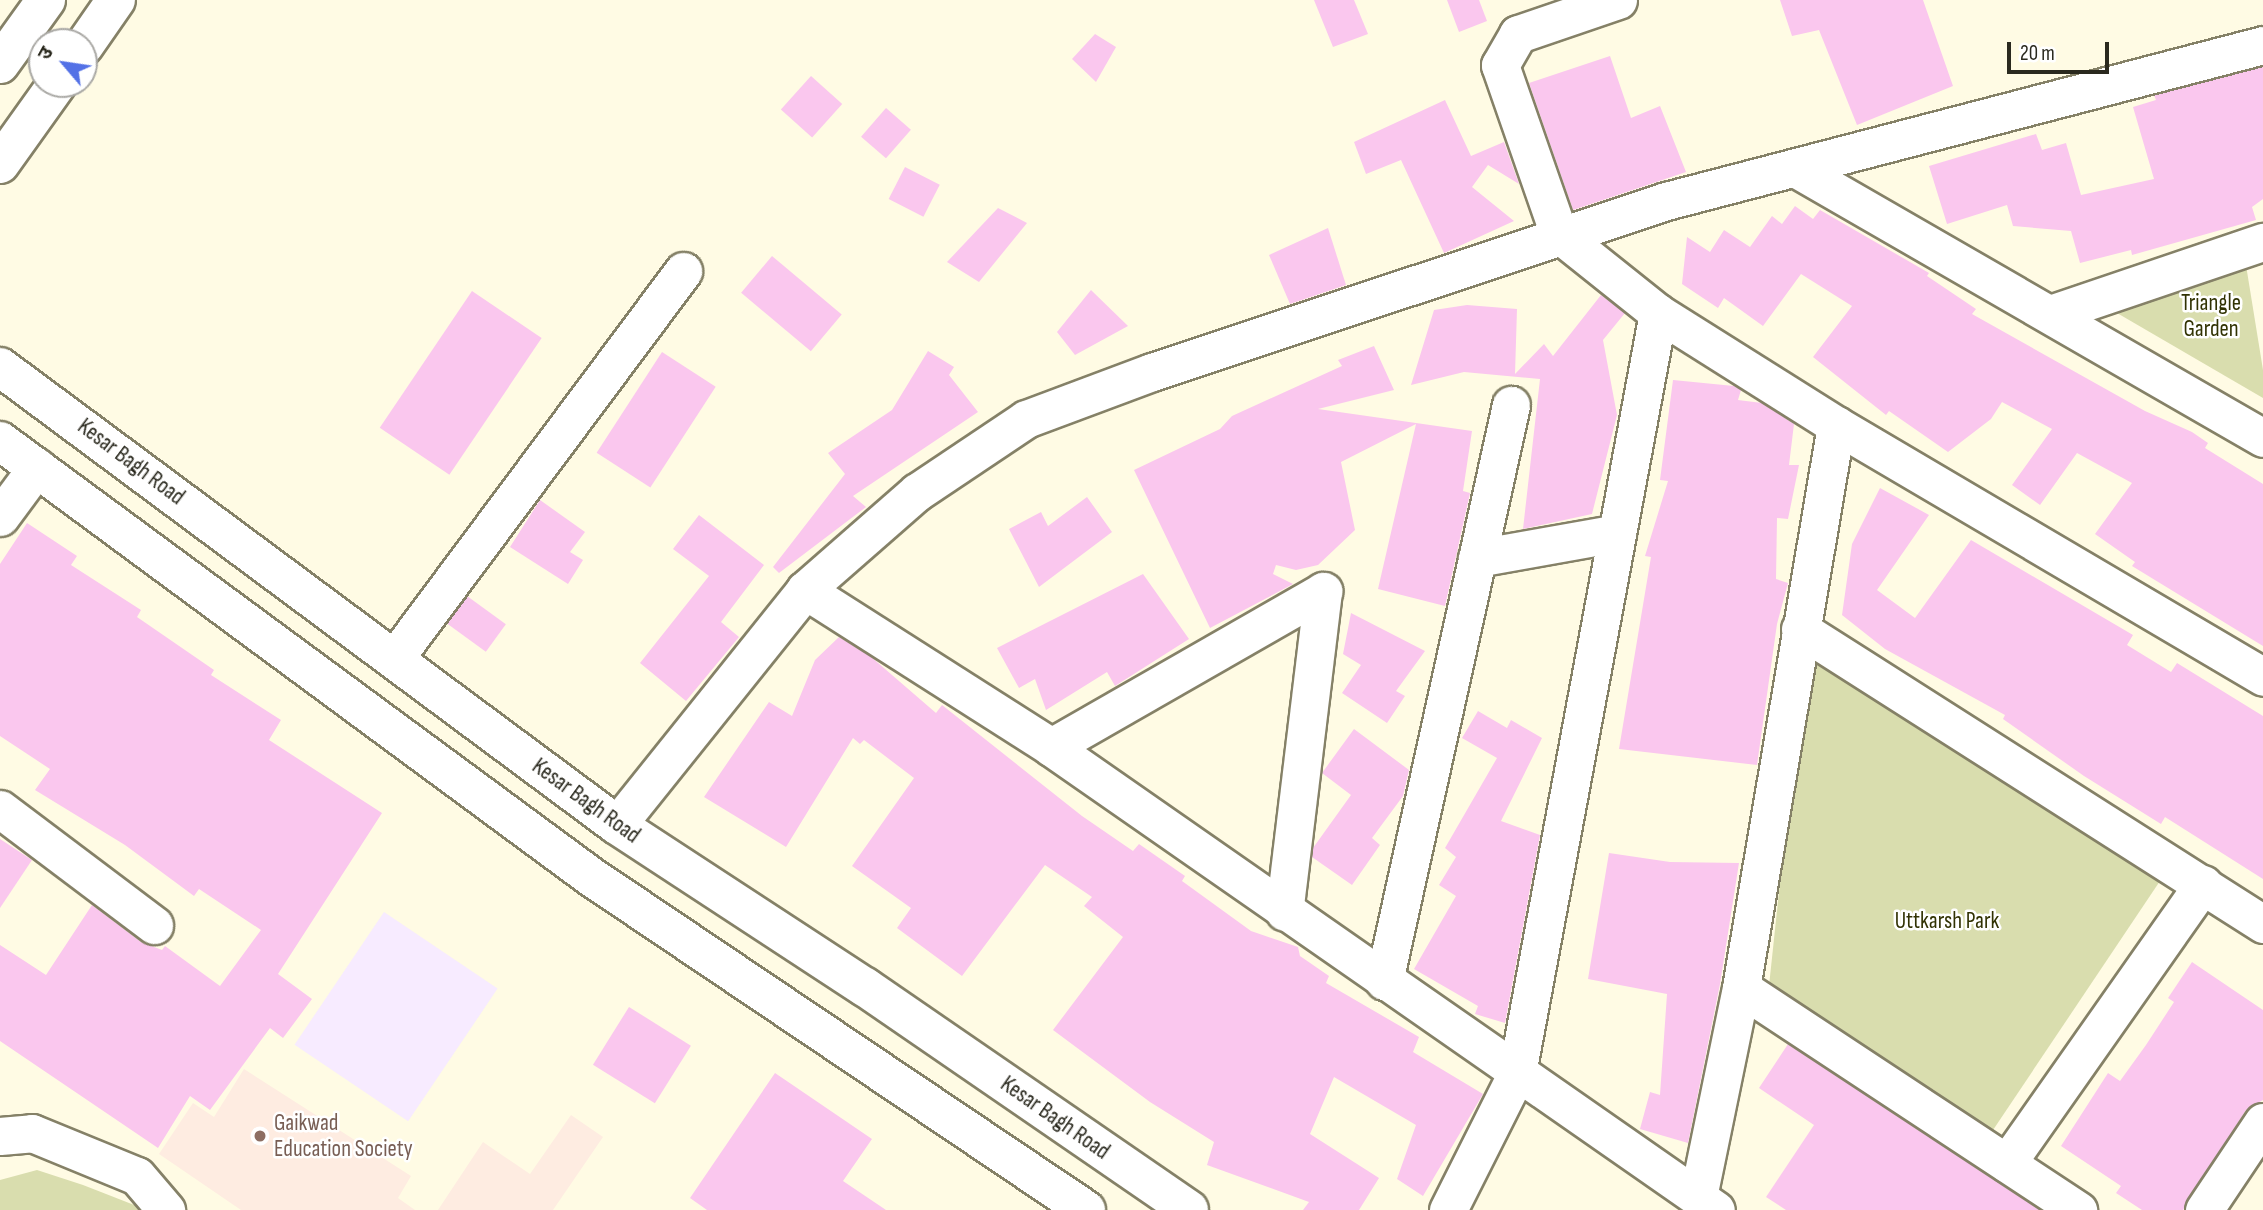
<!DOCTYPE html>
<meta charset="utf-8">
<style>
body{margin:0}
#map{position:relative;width:2263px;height:1210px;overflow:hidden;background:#fffbe4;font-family:"Sofia Sans Condensed","Noto Sans Devanagari",sans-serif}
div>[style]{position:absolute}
.industrial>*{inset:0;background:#f7ebff;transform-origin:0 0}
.education>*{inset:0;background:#feece1}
.green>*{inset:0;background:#d9ddae}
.building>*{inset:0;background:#fac7ee;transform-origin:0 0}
.roads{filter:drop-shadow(2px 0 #858167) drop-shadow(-2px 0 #858167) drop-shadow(0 2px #858167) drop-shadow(0 -2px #858167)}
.street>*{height:37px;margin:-18.5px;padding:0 18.5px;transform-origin:18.5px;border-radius:18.5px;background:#fff}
.secondary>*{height:38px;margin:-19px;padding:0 19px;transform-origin:19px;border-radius:19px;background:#fff}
.dots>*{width:19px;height:19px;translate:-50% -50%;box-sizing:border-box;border:4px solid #fff;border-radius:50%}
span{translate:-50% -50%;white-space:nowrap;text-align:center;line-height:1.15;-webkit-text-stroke:5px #fff;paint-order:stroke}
.park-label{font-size:23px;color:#313203}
.street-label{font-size:23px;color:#2a291e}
.education-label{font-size:23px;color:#785e54}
.left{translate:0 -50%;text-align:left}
.north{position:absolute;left:28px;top:28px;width:70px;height:70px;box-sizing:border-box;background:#fff;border:2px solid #aaa9a5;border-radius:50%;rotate:299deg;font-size:19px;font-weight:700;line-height:28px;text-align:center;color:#2a291e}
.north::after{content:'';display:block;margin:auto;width:24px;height:32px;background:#5371e6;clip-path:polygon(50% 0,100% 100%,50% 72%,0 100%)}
.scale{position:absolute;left:2007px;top:42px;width:102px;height:32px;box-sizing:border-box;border:4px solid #2a291e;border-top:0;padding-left:9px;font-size:21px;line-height:24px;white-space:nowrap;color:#2a291e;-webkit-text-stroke:5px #fff;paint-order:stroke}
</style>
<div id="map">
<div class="industrial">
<i style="left:384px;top:912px;width:137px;height:160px;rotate:34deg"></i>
</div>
<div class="education">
<i style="clip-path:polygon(244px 1069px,411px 1176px,398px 1198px,415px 1210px,241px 1210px,159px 1154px,193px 1103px,214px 1117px)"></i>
<i style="clip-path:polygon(571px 1115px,603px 1137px,553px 1210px,438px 1210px,483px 1142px,530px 1174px)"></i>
</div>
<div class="green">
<i style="clip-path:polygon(2245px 259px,2263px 370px,2263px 398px,2105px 306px)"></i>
<i style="clip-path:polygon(1804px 657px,2166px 872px,1989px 1136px,1769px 986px)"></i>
<i style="clip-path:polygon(37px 1170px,83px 1185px,147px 1210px,0 1210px,0 1180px)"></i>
</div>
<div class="building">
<i style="clip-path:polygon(1314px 0,1354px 0,1368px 34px,1333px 47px)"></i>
<i style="clip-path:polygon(1447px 0,1479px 0,1487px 21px,1459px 32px)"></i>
<i style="clip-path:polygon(1780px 0,1923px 0,1953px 86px,1857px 125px,1819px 30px,1792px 36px)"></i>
<i style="clip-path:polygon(1095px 34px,1116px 47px,1096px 82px,1072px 59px)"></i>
<i style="clip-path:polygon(1610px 56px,1631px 118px,1660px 106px,1686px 172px,1573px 210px,1529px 83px)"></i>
<i style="clip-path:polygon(2263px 67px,2263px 199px,2252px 207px,2256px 220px,2132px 255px,2131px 250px,2080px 263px,2071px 231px,2013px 226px,2007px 205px,1947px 224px,1929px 166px,2036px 134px,2042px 150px,2066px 143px,2081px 195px,2154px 179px,2133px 107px,2156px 100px,2154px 95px)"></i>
<i style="left:811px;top:76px;width:42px;height:45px;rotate:42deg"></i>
<i style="clip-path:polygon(1445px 100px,1471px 156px,1504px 142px,1519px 184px,1488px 165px,1472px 187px,1514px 221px,1444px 253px,1401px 160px,1366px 174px,1354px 142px)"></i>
<i style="left:886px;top:108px;width:33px;height:38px;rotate:41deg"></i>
<i style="left:905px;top:167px;width:39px;height:36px;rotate:27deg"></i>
<i style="clip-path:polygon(1795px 206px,1813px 219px,1820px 210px,1929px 273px,1927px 276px,1976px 309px,1972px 314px,2145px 411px,2192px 432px,2208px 443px,2205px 448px,2263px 484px,2263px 646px,2132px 566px,2135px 562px,2095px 534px,2132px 483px,2077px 453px,2040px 505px,2012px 485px,2052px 429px,2002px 402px,1991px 419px,1948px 452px,1889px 411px,1886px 415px,1813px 357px,1852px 306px,1801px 274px,1763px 326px,1724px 298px,1718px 308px,1682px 284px,1687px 237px,1710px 252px,1724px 230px,1750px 247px,1772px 216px,1782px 224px)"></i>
<i style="clip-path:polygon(998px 208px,1027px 223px,979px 282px,947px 262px)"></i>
<i style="clip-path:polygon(1328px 228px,1346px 285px,1290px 304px,1269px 255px)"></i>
<i style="left:772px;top:256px;width:91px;height:48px;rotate:40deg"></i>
<i style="clip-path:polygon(1091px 290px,1128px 326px,1075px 355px,1057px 332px)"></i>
<i style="left:472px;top:291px;width:84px;height:165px;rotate:34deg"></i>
<i style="clip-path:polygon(1601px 295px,1625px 313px,1603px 340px,1617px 415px,1592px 514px,1523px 529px,1540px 379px,1464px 372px,1411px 385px,1434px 310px,1467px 305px,1517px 309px,1515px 374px,1544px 344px,1553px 356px)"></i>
<i style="clip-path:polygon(1374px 346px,1394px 390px,1318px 409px,1472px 431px,1463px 491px,1470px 493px,1445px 606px,1378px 589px,1416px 424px,1341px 462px,1355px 530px,1318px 565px,1296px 570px,1276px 565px,1273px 574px,1293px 584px,1210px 628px,1134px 470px,1220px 429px,1232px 416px,1342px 366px,1338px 360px)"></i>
<i style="clip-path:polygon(928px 351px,954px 367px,949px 375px,978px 412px,853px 496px,866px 507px,779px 573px,773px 567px,845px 474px,828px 453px,892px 410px)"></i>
<i style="left:662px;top:352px;width:64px;height:120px;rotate:33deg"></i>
<i style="clip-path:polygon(1673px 380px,1734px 386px,1741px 390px,1738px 400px,1762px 403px,1794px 424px,1789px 465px,1799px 465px,1788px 519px,1777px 518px,1776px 579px,1788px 583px,1777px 624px,1757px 765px,1619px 749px,1651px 557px,1645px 556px,1668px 481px,1660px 480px)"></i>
<i style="clip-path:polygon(1880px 488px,1929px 515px,1877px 590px,1915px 618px,1971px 540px,2133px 635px,2127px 645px,2171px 672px,2177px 663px,2263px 716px,2263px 879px,2165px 817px,2161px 824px,2084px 776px,2003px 719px,2005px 715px,1885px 649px,1842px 615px,1852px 544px)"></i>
<i style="clip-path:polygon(1087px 497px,1112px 532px,1039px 587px,1009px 529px,1041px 512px,1048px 526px)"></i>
<i style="clip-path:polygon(540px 500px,585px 532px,570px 552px,583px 560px,568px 584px,510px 547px)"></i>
<i style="clip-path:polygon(699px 515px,764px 565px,721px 622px,739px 637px,686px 701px,640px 663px,709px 576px,673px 549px)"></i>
<i style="clip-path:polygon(27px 523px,77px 556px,71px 565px,141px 610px,137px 617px,214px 670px,211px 675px,281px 720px,269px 740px,382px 813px,278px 974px,312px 999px,283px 1038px,270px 1028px,210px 1110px,190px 1096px,158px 1148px,0 1041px,0 945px,46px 975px,92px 905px,141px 942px,162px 950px,165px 946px,220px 986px,261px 930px,199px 889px,194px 896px,125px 845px,35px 790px,50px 769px,0 736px,0 564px)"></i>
<i style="clip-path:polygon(1143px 574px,1189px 639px,1115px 686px,1107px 672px,1046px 710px,1035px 679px,1019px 688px,997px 648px)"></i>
<i style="left:467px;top:596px;width:48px;height:34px;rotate:36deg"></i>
<i style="clip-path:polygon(1351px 613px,1425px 651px,1396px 691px,1405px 696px,1387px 723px,1342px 693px,1361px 665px,1343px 654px)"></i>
<i style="clip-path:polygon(839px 637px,870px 656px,936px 713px,942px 705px,1082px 816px,1133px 851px,1139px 844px,1185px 876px,1182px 881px,1251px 931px,1298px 947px,1300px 956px,1329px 976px,1326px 983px,1419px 1037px,1413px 1052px,1483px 1094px,1423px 1196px,1397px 1179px,1416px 1125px,1334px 1077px,1310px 1134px,1379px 1178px,1359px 1210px,1303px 1210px,1309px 1202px,1207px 1165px,1214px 1142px,1150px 1102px,1053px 1030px,1123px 937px,1084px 906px,1092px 897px,1045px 865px,962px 976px,897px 928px,911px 908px,852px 866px,914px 778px,864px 740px,860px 744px,853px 738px,786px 847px,704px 797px,769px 702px,792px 716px,815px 660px)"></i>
<i style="clip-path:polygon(1478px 711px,1507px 728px,1511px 720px,1542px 738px,1501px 821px,1540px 835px,1505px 1023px,1475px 1014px,1478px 1006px,1414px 969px,1456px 896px,1439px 885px,1456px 857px,1445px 848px,1497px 758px,1462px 738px)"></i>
<i style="clip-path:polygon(1354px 729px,1409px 770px,1403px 796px,1372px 838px,1380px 845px,1352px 885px,1312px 857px,1313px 848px,1351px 795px,1322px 773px)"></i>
<i style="clip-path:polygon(0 839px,32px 860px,0 908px)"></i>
<i style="clip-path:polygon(1609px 853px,1670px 862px,1739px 863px,1720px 984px,1688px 1143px,1640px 1129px,1650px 1092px,1660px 1095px,1667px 994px,1588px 979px)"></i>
<i style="clip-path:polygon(2192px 962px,2263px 1010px,2263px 1100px,2246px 1110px,2183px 1210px,2142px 1210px,2116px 1193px,2121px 1186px,2061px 1146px,2108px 1073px,2120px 1081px,2146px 1045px,2174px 1002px,2168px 998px)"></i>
<i style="left:629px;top:1007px;width:73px;height:68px;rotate:32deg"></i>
<i style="clip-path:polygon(1788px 1044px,1908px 1123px,2040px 1210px,1786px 1210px,1766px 1197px,1814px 1125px,1759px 1088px)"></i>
<i style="clip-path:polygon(775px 1073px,872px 1139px,843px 1181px,886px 1210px,707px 1210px,690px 1198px)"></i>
</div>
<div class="roads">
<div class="street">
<i style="left:1618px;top:0;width:106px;rotate:161.2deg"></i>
<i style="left:1518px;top:34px;width:36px;rotate:120deg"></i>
<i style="left:1500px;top:65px;width:179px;rotate:70.8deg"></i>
<i style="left:1559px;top:234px;width:127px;rotate:38.6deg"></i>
<i style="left:1658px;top:313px;width:210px;rotate:32.2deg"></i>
<i style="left:1836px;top:425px;width:496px;rotate:30.5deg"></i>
<i style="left:1795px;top:168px;width:540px;rotate:29.98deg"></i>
<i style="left:2053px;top:313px;width:222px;rotate:-18.7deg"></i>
<i style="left:0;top:517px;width:62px;rotate:-53.5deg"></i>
<i style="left:1477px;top:558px;width:142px;rotate:-10.1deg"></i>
<i style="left:805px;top:590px;width:292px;rotate:32.5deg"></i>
<i style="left:1051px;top:747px;width:810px;rotate:34.85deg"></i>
<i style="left:1800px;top:629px;width:549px;rotate:32.5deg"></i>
<i style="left:394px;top:659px;width:484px;rotate:-53.3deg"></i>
<i style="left:1051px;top:747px;width:314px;rotate:-29.8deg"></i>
<i style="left:1323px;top:591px;width:323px;rotate:96.9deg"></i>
<i style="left:0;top:809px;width:193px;rotate:37deg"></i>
<i style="left:617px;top:825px;width:301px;rotate:-51.3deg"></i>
<i style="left:805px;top:590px;width:149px;rotate:-41.2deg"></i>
<i style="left:917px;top:492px;width:131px;rotate:-33.8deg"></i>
<i style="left:1026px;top:419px;width:134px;rotate:-20.5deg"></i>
<i style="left:1152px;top:372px;width:542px;rotate:-18.4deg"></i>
<i style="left:1666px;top:201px;width:617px;rotate:-14.64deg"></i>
<i style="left:1384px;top:981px;width:590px;rotate:-77.57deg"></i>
<i style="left:1741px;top:988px;width:404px;rotate:33.4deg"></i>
<i style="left:0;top:1136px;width:32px;rotate:-5deg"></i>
<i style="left:32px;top:1133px;width:113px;rotate:22.3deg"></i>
<i style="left:137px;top:1176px;width:45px;rotate:49.5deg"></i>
<i style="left:2007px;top:1163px;width:341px;rotate:-54.9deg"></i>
<i style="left:1698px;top:1197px;width:213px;rotate:-78.4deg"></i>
<i style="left:1741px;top:988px;width:571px;rotate:-80.42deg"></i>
<i style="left:1448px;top:1210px;width:153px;rotate:-63.3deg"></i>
<i style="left:1517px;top:1073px;width:773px;rotate:-79.49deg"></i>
<i style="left:2204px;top:1210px;width:106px;rotate:-56.2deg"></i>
</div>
<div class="secondary">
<i style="left:84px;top:46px;width:56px;rotate:-55.2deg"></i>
<i style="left:0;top:64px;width:79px;rotate:-54.3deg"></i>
<i style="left:0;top:164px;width:98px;rotate:-54.5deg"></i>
<i style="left:0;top:367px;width:768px;rotate:36.59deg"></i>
<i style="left:617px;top:825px;width:296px;rotate:33.2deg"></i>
<i style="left:865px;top:987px;width:393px;rotate:34.5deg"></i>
<i style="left:0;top:441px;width:733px;rotate:36.4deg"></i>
<i style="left:590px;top:876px;width:598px;rotate:33.96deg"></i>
</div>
</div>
<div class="dots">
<i style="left:260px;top:1136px;background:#8d6e63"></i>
</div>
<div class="park-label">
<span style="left:2211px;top:316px">Triangle<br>Garden</span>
<span style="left:1947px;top:921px">Uttkarsh Park</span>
</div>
<div class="street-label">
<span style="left:131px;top:462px;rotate:37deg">Kesar Bagh Road</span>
<span style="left:586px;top:801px;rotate:36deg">Kesar Bagh Road</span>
<span style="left:1055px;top:1118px;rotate:35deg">Kesar Bagh Road</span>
</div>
<div class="education-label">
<span class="left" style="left:274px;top:1136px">Gaikwad<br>Education Society</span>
</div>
<div class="north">उ</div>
<div class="scale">20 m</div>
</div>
